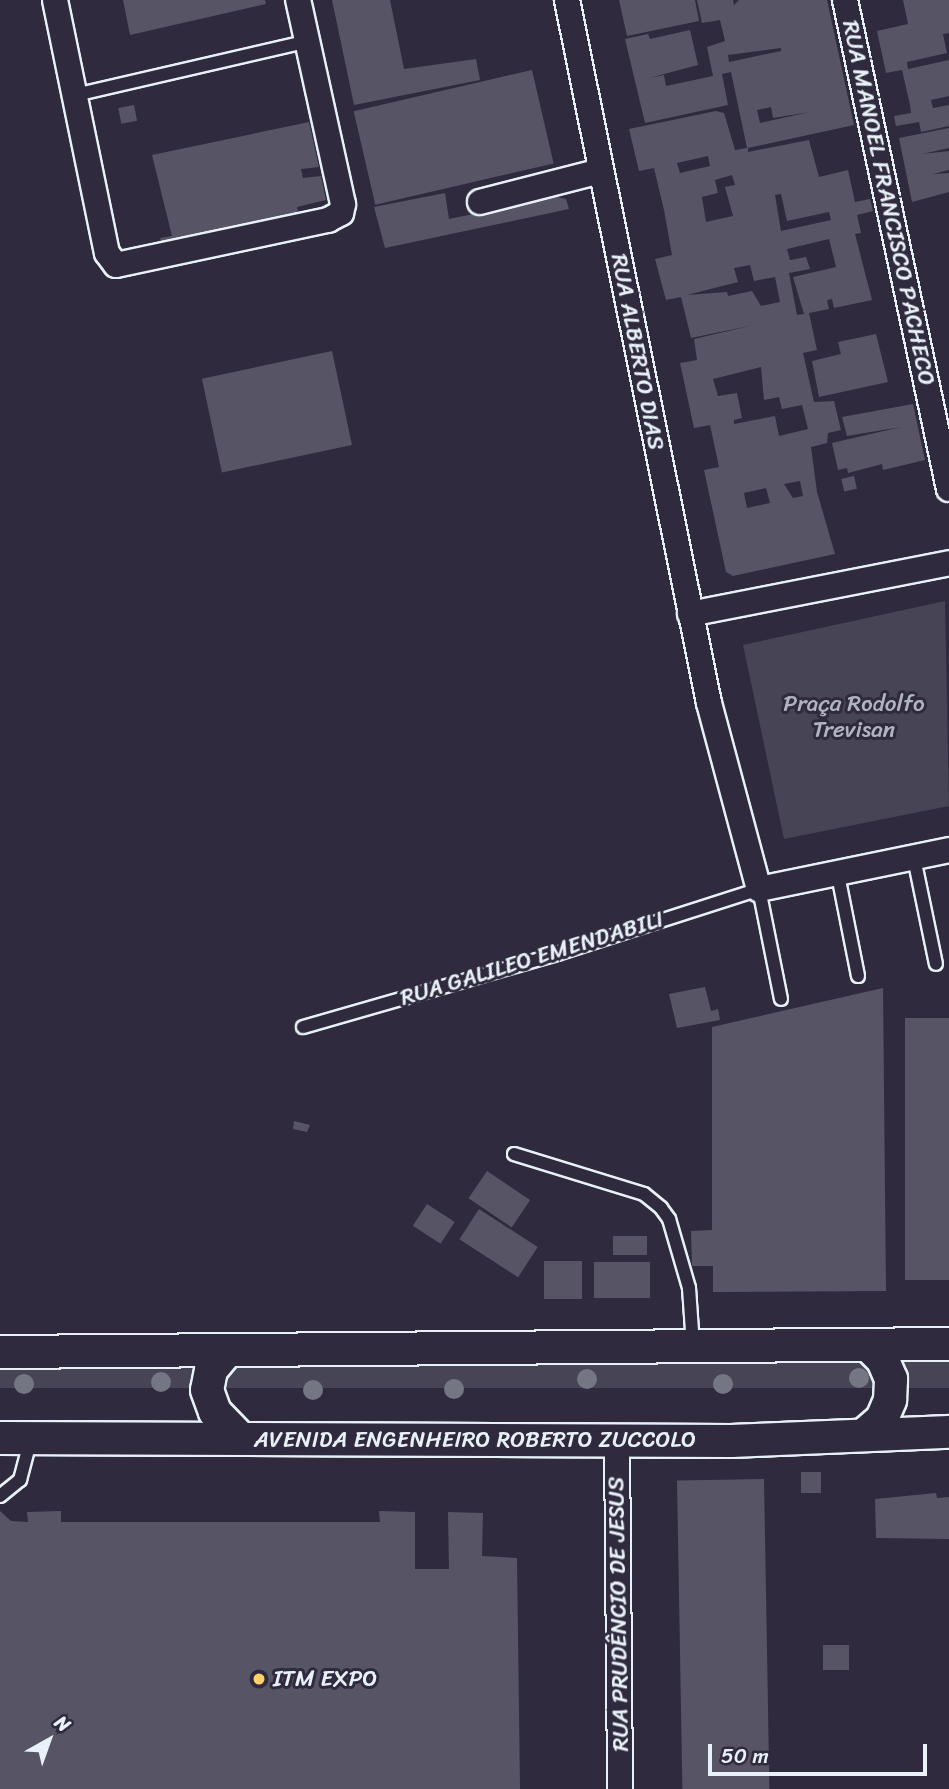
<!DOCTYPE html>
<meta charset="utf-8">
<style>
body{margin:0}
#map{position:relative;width:949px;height:1789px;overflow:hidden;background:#2f2a3d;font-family:Sriracha,sans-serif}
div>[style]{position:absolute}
.green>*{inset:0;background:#464455;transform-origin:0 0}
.building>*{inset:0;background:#575565;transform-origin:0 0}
.roads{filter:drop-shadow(2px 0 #e8f1f8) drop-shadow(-2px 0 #e8f1f8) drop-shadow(0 2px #e8f1f8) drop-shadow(0 -2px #e8f1f8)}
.service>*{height:12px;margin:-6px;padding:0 6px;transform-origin:6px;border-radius:6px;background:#2f2a3d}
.minor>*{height:24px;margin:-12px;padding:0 12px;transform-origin:12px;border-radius:12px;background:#2f2a3d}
.tertiary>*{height:32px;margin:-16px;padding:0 16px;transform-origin:16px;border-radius:16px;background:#2f2a3d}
.trees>*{width:20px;height:20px;margin:-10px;border-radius:50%;background:#757684}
.dots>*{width:19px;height:19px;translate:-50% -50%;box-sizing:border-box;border:4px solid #2f2a3d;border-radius:50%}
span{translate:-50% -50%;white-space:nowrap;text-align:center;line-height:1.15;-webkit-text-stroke:6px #2f2a3d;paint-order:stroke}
.street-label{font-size:23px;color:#e8f1f8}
.park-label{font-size:23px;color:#afb4bf}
.poi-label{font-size:23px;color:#e8f1f8}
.left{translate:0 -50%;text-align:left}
.north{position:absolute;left:14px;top:1705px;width:70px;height:70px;-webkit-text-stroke:5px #2f2a3d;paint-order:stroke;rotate:40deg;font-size:19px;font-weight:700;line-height:28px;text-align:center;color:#e8f1f8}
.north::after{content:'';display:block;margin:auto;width:24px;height:32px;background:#e8f1f8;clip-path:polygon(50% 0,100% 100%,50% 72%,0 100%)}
.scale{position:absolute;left:708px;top:1744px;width:219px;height:32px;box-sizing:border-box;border:4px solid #e8f1f8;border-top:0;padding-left:9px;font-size:21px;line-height:24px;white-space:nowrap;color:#e8f1f8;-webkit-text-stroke:5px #2f2a3d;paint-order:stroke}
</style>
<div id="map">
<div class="green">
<i style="clip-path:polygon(945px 601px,949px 806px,784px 839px,743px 645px)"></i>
<i style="left:949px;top:1356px;width:32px;height:949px;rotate:90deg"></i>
</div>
<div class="building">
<i style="clip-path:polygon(123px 0,265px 0,266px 4px,130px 35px)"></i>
<i style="clip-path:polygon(332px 0,390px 0,404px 69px,476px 59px,480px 80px,354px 105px)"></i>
<i style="clip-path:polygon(619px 0,695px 0,699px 21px,627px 36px)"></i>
<i style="clip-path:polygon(evenodd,697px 0,733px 0,734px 5px,739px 0,827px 0,854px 125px,748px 148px,748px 152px,809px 140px,819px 177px,848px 170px,855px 202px,870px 199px,873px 211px,857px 215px,861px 233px,855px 234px,872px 300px,834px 308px,832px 299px,827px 300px,829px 309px,809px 313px,817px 350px,803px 353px,814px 402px,834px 401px,841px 430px,828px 433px,827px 443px,811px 447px,817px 492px,835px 554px,733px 576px,726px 572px,704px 470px,719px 467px,710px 425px,694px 428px,680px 363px,697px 360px,694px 339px,754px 325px,691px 338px,681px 297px,666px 300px,655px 259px,672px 255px,664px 210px,654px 168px,639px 171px,629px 129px,716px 111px,724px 113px,735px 150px,747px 148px,731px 72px,722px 74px,728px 105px,645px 123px,625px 39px,648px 34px,650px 39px,690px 30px,698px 65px,649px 78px,664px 75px,666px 86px,713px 76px,707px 47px,725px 41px,720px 20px,702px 23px,697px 0,781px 48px,781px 51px,729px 62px,728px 55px,781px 48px,697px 0,771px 107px,773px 118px,810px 112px,760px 123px,757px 110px,771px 107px,697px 0,708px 156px,710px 166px,680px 173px,677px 163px,708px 156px,697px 0,732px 175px,735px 185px,725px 187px,733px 216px,706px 222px,702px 197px,718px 193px,715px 180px,732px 175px,697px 0,781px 194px,787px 221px,829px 212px,831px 220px,781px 231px,775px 195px,781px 194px,697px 0,829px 239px,836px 267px,793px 277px,804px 314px,797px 315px,789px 273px,810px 269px,806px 257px,790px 260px,787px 249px,829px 239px,697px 0,750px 265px,754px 281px,775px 277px,780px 302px,761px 306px,752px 291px,728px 296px,727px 292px,687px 295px,738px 282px,734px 268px,750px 265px,697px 0,761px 367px,764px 400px,779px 397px,782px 409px,802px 405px,808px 429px,779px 436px,775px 416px,734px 424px,734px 420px,742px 418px,737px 393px,718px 396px,713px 379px,761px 367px,697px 0,800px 481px,803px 496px,793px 498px,784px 484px,800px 481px,697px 0,766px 488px,770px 503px,747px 508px,744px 493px,766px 488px)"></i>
<i style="clip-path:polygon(903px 0,949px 0,949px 33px,943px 34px,947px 53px,907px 62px,908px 69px,949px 60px,949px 96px,931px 100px,933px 108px,949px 105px,949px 126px,921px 132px,919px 122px,896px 126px,894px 116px,911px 113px,910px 105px,902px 70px,886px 73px,877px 31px,908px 24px)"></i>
<i style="left:532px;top:70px;width:96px;height:183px;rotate:77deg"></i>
<i style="left:134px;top:105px;width:16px;height:16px;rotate:79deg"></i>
<i style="clip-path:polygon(309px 122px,319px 167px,301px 169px,303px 178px,321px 176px,326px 200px,297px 207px,300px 220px,163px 247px,160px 238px,172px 236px,152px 155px)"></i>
<i style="clip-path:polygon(949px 128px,949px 148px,922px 154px,949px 151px,949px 170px,933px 174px,949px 173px,949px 192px,912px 202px,899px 138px)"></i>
<i style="clip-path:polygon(445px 193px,449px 219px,557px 197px,566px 199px,569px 209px,385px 248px,374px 207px)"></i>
<i style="clip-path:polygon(876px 334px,888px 382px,819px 397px,812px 361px,841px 354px,838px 342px)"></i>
<i style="left:332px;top:351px;width:96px;height:133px;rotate:78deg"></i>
<i style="clip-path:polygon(913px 404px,925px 460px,883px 470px,882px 464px,848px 473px,847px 468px,838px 470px,832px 443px,901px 427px,847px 436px,842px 417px)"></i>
<i style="left:854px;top:476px;width:13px;height:13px;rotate:77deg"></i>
<i style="clip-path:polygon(705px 987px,711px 1011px,718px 1009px,720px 1020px,677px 1028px,669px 994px)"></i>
<i style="clip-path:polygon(883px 988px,886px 1291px,713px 1292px,713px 1266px,692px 1266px,691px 1231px,712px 1230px,712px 1027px)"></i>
<i style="left:949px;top:1018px;width:262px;height:44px;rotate:90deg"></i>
<i style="clip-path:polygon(294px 1121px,310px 1125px,307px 1132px,293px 1129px)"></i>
<i style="left:487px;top:1171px;width:52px;height:33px;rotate:34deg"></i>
<i style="left:427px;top:1204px;width:33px;height:26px;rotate:33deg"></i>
<i style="left:479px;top:1209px;width:70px;height:36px;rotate:33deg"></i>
<i style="left:613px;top:1236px;width:34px;height:19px"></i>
<i style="left:582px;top:1261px;width:38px;height:38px;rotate:90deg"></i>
<i style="left:594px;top:1262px;width:56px;height:36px"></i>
<i style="left:801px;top:1472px;width:20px;height:21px"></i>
<i style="left:764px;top:1479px;width:310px;height:87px;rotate:89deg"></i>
<i style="clip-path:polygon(936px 1493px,937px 1498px,949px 1497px,949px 1539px,876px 1538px,875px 1499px)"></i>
<i style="clip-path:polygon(0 1511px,11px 1521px,28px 1522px,27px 1512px,61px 1511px,61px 1522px,380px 1522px,379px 1511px,415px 1512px,415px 1569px,449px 1569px,448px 1512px,483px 1513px,482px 1556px,517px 1558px,520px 1789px,0 1789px)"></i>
<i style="left:823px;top:1645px;width:26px;height:25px"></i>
</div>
<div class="roads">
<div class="service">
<i style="left:75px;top:95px;width:239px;rotate:-13deg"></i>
<i style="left:914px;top:858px;width:108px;rotate:78.3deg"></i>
<i style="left:838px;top:875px;width:103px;rotate:78.8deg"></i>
<i style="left:303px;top:1027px;width:264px;rotate:-16deg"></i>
<i style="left:557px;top:954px;width:212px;rotate:-17.8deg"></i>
<i style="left:759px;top:889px;width:112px;rotate:78.7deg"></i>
<i style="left:514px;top:1154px;width:136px;rotate:17.1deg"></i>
<i style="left:644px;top:1194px;width:22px;rotate:39deg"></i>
<i style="left:661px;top:1208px;width:14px;rotate:54deg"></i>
<i style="left:669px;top:1219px;width:72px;rotate:73.8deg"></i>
<i style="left:689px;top:1288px;width:57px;rotate:86deg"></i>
<i style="left:0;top:1496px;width:26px;rotate:-39deg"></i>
<i style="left:20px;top:1480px;width:43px;rotate:-75.3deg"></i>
</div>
<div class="minor">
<i style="left:55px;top:0;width:258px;rotate:78.4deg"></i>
<i style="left:107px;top:253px;width:15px;rotate:53deg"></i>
<i style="left:116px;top:265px;width:217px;rotate:-12deg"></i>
<i style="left:328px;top:220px;width:15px;rotate:-28deg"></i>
<i style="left:341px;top:213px;width:9px;rotate:-77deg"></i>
<i style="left:343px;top:204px;width:209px;rotate:-102.4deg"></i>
<i style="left:567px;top:0;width:717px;rotate:78.58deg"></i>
<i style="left:709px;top:703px;width:193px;rotate:75deg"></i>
<i style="left:759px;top:889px;width:194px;rotate:-11.6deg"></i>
<i style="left:845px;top:0;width:500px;rotate:78deg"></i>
<i style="left:480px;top:202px;width:125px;rotate:-14.4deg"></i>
<i style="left:690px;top:614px;width:264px;rotate:-11.1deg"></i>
<i style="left:617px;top:1440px;width:349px;rotate:89.5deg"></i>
</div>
<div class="tertiary">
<i style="left:0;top:1352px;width:949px;rotate:-0.48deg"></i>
<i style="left:226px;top:1352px;width:23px;rotate:130deg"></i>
<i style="left:211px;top:1370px;width:20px;rotate:101deg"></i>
<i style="left:207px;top:1390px;width:23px;rotate:70deg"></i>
<i style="left:215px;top:1412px;width:37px;rotate:46deg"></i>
<i style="left:866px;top:1433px;width:21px;rotate:-41deg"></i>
<i style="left:882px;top:1419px;width:21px;rotate:-67deg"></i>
<i style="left:890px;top:1400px;width:21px;rotate:-87deg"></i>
<i style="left:891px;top:1379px;width:21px;rotate:-113deg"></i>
<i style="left:883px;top:1360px;width:21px;rotate:-135deg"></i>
<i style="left:0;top:1438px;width:731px;rotate:0.24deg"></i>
<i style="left:731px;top:1441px;width:218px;rotate:-2.4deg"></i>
</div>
</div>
<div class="trees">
<i style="left:859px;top:1378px"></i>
<i style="left:587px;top:1379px"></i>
<i style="left:161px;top:1382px"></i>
<i style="left:24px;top:1384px"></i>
<i style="left:723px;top:1384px"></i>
<i style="left:454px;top:1389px"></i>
<i style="left:313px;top:1390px"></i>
</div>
<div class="dots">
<i style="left:259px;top:1679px;background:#ffd166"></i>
</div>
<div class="street-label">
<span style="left:888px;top:203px;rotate:78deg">RUA MANOEL FRANCISCO PACHECO</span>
<span style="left:637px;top:352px;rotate:79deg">RUA ALBERTO DIAS</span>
<span style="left:532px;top:959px;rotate:-17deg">RUA GALILEO EMENDABILI</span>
<span style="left:475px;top:1440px">AVENIDA ENGENHEIRO ROBERTO ZUCCOLO</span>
<span style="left:619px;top:1614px;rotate:-91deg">RUA PRUDÊNCIO DE JESUS</span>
</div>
<div class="park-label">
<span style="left:854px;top:717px">Praça Rodolfo<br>Trevisan</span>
</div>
<div class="poi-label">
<span class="left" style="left:273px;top:1679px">ITM EXPO</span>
</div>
<div class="north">N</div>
<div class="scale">50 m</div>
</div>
